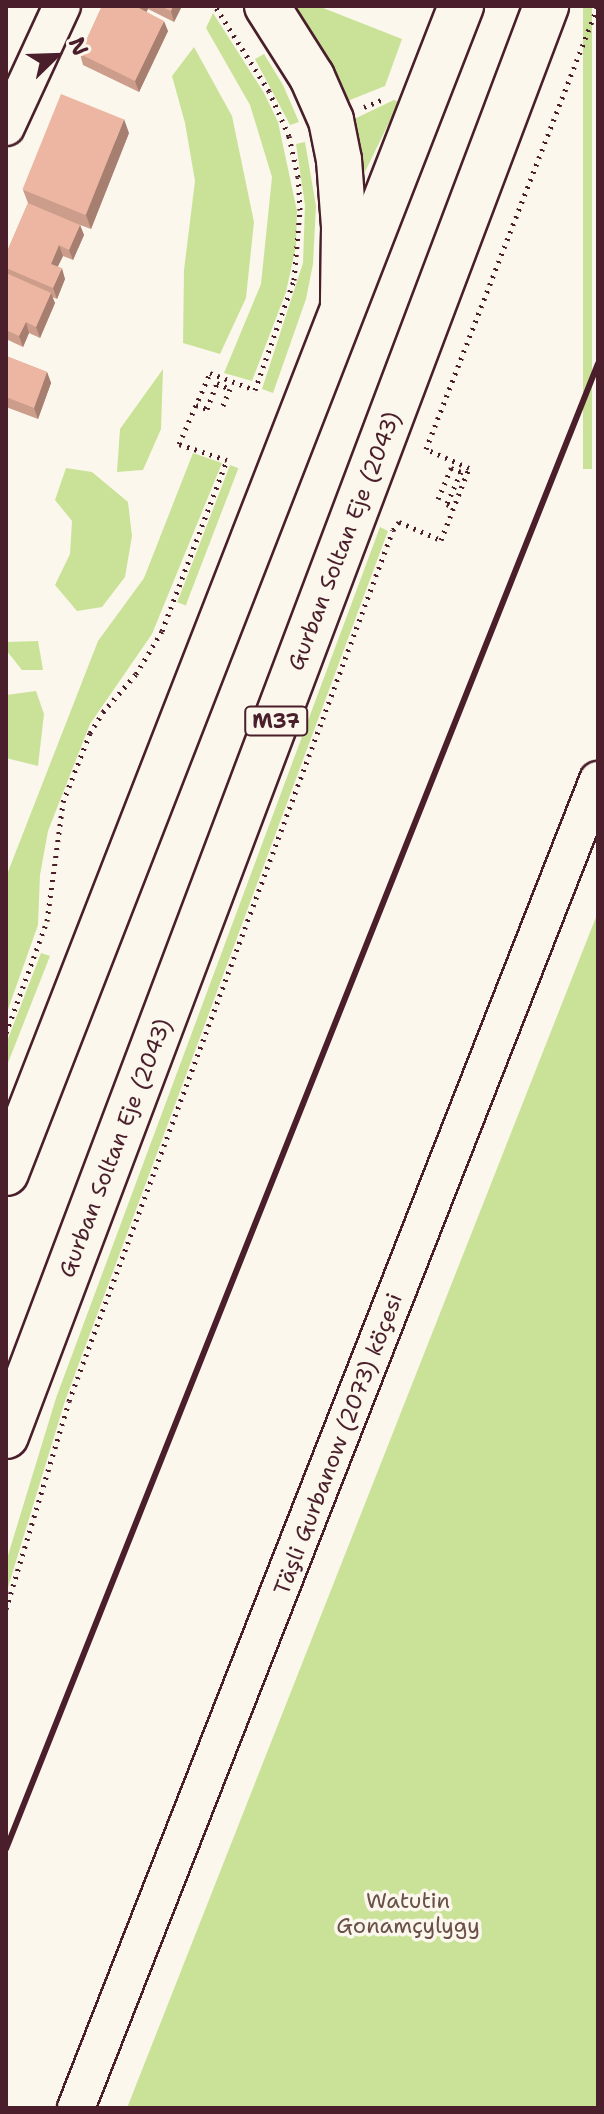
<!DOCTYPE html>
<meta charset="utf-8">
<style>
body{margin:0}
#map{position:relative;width:604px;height:2114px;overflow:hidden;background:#fbf7ec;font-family:"Shantell Sans",sans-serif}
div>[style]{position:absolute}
.green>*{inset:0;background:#cae298;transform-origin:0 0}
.path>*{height:5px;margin-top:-2.5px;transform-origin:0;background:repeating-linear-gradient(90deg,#4a1f2b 0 2px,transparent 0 8px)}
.roads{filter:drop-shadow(2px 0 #4a1f2b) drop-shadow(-2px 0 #4a1f2b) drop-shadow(0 2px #4a1f2b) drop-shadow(0 -2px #4a1f2b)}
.street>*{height:36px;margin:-18px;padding:0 18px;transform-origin:18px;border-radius:18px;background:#fbf7ec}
.secondary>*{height:44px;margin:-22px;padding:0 22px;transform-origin:22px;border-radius:22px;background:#fbf7ec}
.highway>*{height:44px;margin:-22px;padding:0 22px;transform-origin:22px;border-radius:22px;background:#fbf7ec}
.rail>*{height:6px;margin:-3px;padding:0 3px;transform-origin:3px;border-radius:3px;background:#4a1f2b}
.wall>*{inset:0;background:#cc9d8b}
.shaded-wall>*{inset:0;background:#a67f71}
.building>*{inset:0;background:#edb6a2;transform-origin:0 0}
span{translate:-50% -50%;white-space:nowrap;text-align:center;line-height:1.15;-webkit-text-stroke:7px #fbf7ec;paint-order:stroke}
.shield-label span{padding:2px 6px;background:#fbf7ec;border:2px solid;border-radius:6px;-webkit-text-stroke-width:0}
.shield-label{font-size:20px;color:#4a1f2b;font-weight:700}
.street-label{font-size:22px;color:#4a1f2b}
.park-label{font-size:22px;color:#6a5046}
.frame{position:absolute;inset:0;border:8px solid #4a1f2b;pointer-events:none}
.north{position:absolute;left:16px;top:16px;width:80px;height:80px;-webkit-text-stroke:6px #fbf7ec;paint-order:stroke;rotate:67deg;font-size:22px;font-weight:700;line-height:32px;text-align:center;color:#4a1f2b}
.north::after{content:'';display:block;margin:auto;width:28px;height:36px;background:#4a1f2b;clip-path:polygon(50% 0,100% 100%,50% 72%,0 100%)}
</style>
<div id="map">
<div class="green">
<i style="clip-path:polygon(298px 6px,318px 6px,402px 39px,385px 86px,345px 102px,295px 13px)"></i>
<i style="left:583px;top:6px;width:9px;height:463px"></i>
<i style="clip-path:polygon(213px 13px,264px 93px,278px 122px,297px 211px,296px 246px,286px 292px,252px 381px,224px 373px,261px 284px,272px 177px,250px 105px,206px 28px)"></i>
<i style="clip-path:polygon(194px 47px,232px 116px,254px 222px,246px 298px,220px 354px,183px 343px,184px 270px,195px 181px,185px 123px,172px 76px)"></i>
<i style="clip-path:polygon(264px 54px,283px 85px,299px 122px,290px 125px,255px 59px)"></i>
<i style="clip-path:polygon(394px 100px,399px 102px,361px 180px,352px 120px)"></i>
<i style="clip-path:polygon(305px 142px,316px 206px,313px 264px,306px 299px,273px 393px,262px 389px,303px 263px,305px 205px,296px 144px)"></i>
<i style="clip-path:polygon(163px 369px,161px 429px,143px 470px,117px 472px,120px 429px)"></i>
<i style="clip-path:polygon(193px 453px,222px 463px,152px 634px,90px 724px,48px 831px,40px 875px,38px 925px,6px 1015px,6px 877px,98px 641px,144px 578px)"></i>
<i style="left:230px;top:465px;width:9px;height:147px;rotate:21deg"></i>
<i style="clip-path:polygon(66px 468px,92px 472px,128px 502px,132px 536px,125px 577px,102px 607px,77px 611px,55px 585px,70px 554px,72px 521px,55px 500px)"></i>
<i style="clip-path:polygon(380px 527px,388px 531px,65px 1401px,6px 1594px,6px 1562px,56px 1398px)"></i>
<i style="clip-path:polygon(38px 641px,43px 670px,22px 670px,6px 650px,6px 642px)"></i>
<i style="clip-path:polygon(36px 691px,44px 714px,38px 766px,6px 758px,6px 695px)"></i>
<i style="clip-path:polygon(598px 912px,598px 2108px,127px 2108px)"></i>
<i style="clip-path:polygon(41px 953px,50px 956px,6px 1068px,6px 1044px)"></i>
</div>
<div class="path">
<i style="left:364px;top:107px;width:22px;rotate:-22deg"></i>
<i style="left:196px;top:405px;width:12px;rotate:20deg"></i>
<i style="left:207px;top:409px;width:28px;rotate:-69deg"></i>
<i style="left:217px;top:383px;width:14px;rotate:25deg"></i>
<i style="left:230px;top:389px;width:21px;rotate:113deg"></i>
<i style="left:438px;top:499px;width:34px;rotate:-67deg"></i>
<i style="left:451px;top:468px;width:11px;rotate:22deg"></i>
<i style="left:461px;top:472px;width:35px;rotate:114deg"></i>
<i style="left:447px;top:504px;width:7px;rotate:27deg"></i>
<i style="left:6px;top:1033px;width:119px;rotate:-69.9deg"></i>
<i style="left:47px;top:921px;width:120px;rotate:-82.3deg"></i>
<i style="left:63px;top:802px;width:74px;rotate:-68.6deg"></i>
<i style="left:90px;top:733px;width:25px;rotate:-58deg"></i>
<i style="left:103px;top:712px;width:50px;rotate:-49deg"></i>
<i style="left:136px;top:674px;width:50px;rotate:-58.8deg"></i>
<i style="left:162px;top:631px;width:183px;rotate:-69.2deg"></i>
<i style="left:227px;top:460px;width:51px;rotate:-161.6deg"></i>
<i style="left:179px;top:444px;width:77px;rotate:-66.4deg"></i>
<i style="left:210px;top:373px;width:48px;rotate:20.7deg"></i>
<i style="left:255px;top:390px;width:117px;rotate:-70.5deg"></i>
<i style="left:294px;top:280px;width:70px;rotate:-85.1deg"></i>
<i style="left:300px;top:210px;width:33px;rotate:-93deg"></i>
<i style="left:298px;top:177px;width:42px;rotate:-102.4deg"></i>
<i style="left:289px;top:136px;width:49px;rotate:-114deg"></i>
<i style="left:269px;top:91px;width:101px;rotate:-122.4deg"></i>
<i style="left:6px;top:1609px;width:217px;rotate:-73.1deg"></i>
<i style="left:69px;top:1401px;width:929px;rotate:-69.6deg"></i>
<i style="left:393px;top:530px;width:10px;rotate:-53deg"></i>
<i style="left:399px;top:522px;width:46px;rotate:23.2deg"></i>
<i style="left:441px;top:540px;width:77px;rotate:-68.7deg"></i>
<i style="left:469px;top:468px;width:47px;rotate:-156.2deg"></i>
<i style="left:426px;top:449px;width:475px;rotate:-68.8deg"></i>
</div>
<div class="roads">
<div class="street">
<i style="left:6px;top:127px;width:133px;rotate:-65.2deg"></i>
<i style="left:76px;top:2108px;width:1427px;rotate:-68.54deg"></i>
</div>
<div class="secondary">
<i style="left:267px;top:6px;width:84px;rotate:57.6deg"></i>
<i style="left:312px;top:77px;width:47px;rotate:66.2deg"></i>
<i style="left:331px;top:120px;width:41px;rotate:78.7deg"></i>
<i style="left:339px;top:160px;width:67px;rotate:85.7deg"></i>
<i style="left:344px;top:227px;width:76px;rotate:90.8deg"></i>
</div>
<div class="highway">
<i style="left:6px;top:1173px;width:1253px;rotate:-68.7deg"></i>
<i style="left:6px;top:1436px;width:1529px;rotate:-69.31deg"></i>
</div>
</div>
<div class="rail">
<i style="left:6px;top:1849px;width:1599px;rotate:-68.27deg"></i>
</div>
<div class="wall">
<i style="clip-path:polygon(102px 6px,182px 6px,174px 22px,148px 9px,146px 12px,168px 31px,139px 92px,83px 65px,80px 54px)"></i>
<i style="clip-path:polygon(129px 133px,91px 229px,80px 225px,84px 235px,73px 260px,63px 256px,58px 266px,65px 279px,57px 299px,52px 297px,55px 303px,40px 338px,29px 333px,23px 347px,6px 339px,6px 254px,28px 203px,23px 190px)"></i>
<i style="clip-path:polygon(6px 356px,47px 372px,51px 383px,38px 419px,6px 407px)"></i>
</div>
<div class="shaded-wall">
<i style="clip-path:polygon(140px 6px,147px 6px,148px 9px,143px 19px,139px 8px)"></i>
<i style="clip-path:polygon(173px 6px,182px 6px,174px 22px,171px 11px)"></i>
<i style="clip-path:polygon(164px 21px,168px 31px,139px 92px,135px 81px)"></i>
<i style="clip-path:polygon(124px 119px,129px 133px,91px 229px,86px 215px)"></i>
<i style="clip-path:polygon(80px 225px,84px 235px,73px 260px,69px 250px)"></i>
<i style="clip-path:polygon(59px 245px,63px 256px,54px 274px,51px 264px)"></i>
<i style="clip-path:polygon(62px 268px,65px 279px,57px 299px,53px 288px)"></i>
<i style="clip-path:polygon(51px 293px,55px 303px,40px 338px,36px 327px)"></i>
<i style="clip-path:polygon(26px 322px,29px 333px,23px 347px,19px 336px)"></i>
<i style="clip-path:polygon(47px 372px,51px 383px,38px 419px,34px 408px)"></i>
</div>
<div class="building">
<i style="clip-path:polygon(102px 6px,140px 6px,139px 8px,164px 21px,135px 81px,80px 54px)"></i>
<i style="clip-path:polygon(160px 6px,173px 6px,171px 11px)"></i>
<i style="left:61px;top:94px;width:68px;height:103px;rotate:22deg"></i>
<i style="clip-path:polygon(28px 203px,80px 225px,69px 250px,59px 245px,51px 264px,62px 268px,53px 288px,6px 268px,6px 254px)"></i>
<i style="clip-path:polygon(6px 273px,51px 293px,36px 327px,26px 322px,19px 336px,6px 330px)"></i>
<i style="clip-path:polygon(6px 356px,47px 372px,34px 408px,6px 397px)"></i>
</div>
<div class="shield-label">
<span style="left:276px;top:721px">M37</span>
</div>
<div class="street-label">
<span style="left:344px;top:541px;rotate:-69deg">Gurban Soltan Eje (2043)</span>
<span style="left:115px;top:1148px;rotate:-69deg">Gurban Soltan Eje (2043)</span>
<span style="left:338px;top:1444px;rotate:-69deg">Täşli Gurbanow (2073) köçesi</span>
</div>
<div class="park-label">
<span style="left:408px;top:1913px">Watutin<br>Gonamçylygy</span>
</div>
<div class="frame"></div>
<div class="north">N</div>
</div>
